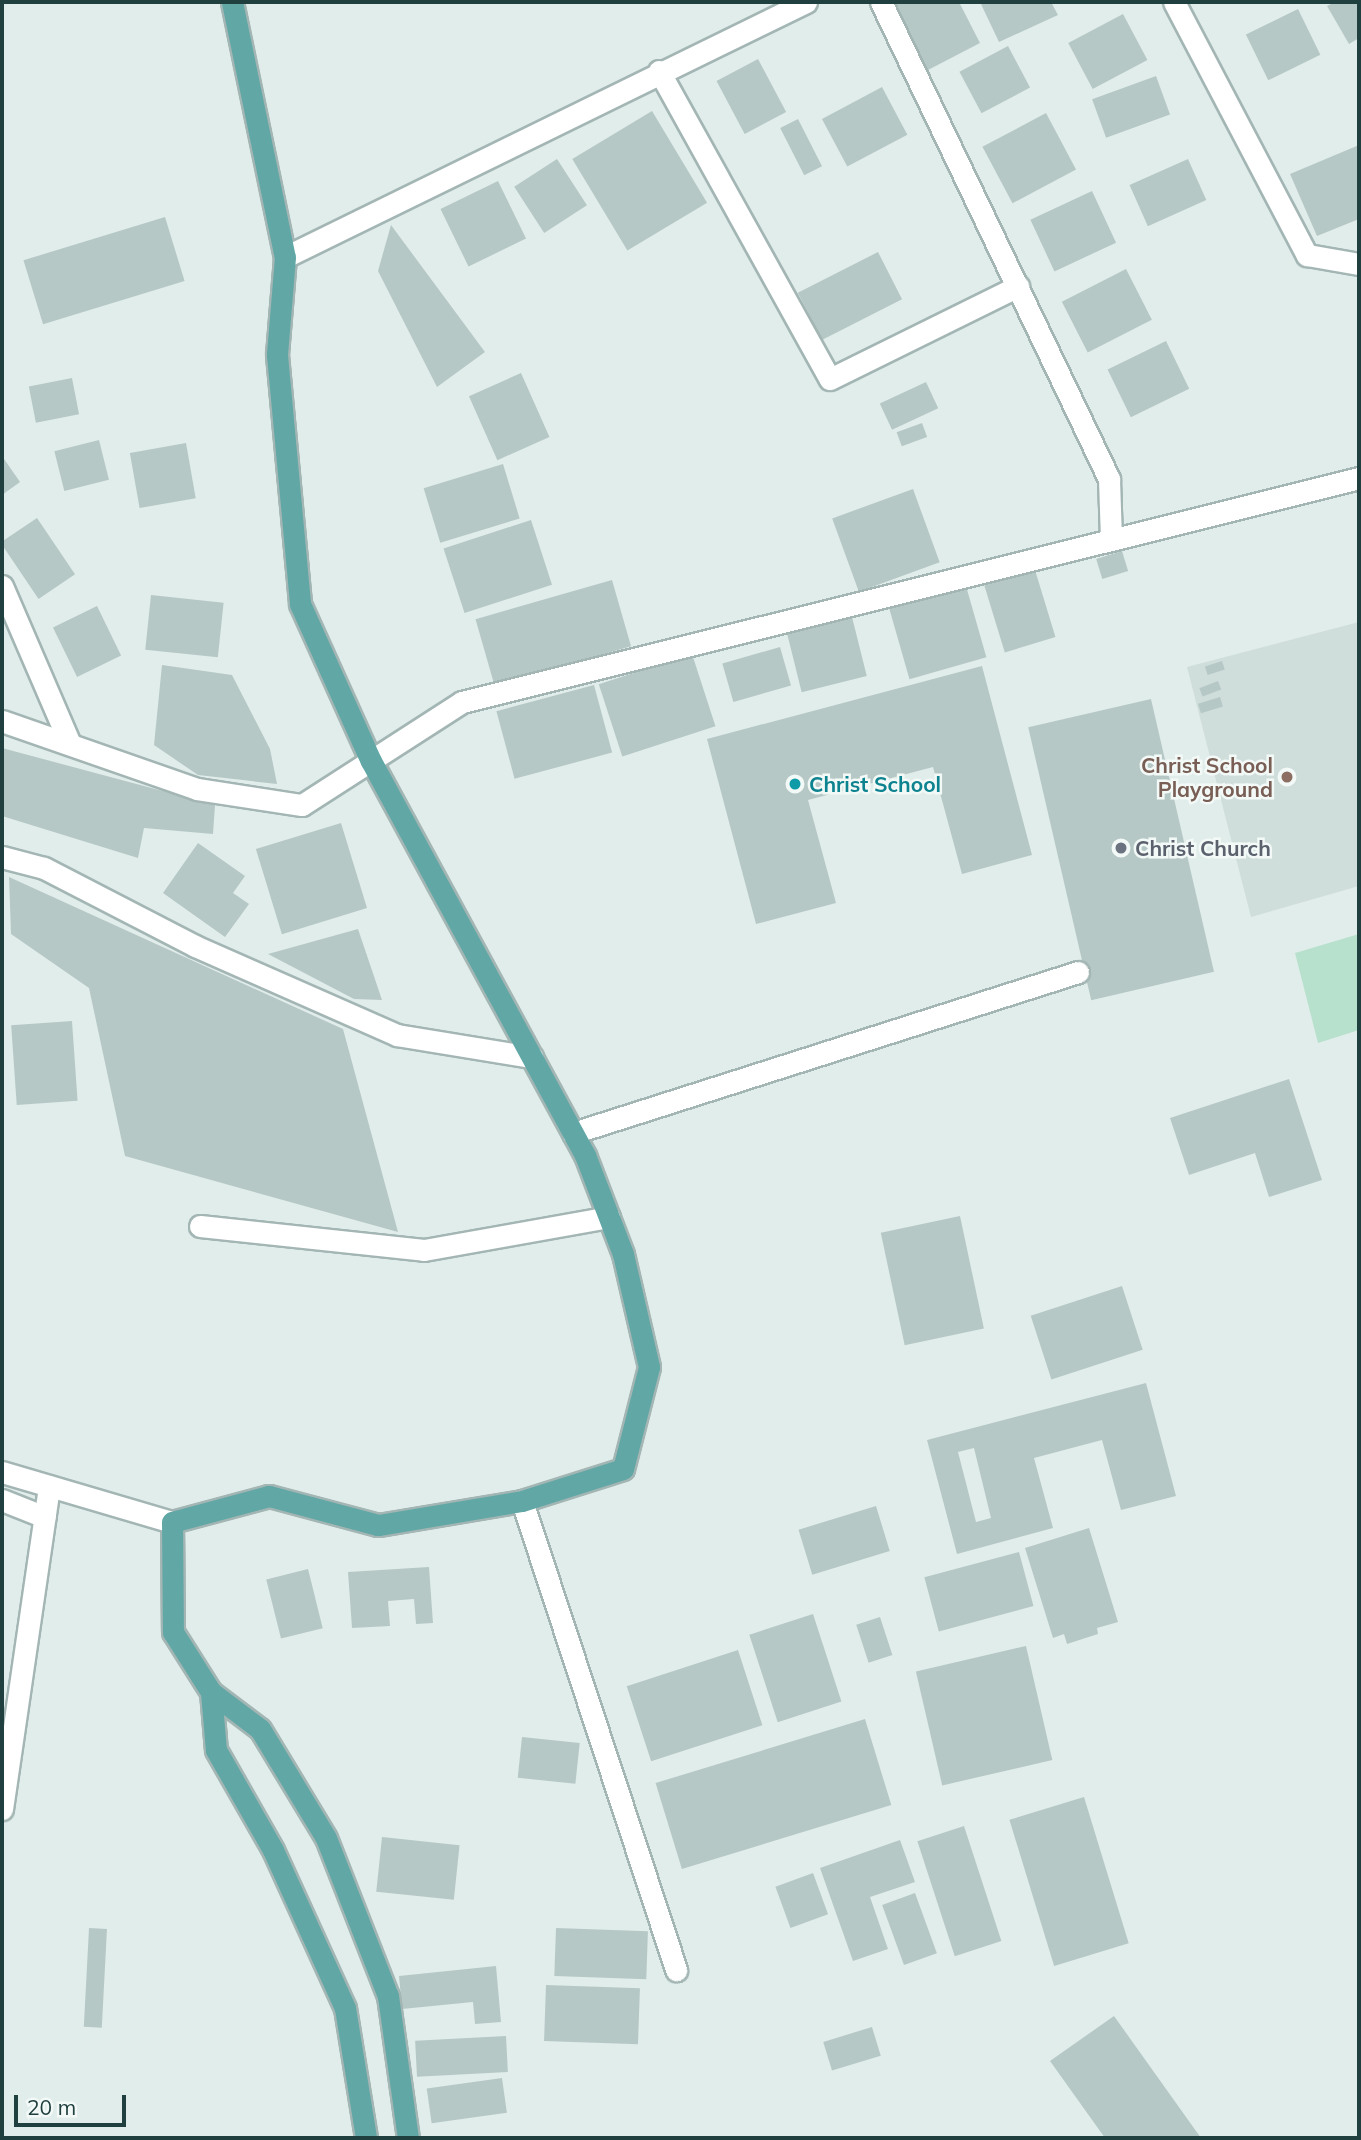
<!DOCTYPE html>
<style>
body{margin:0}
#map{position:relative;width:1361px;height:2140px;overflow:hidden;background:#e1edeb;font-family:Mulish,sans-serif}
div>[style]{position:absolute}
.built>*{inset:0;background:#cfdddb}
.green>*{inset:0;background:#b8e1cd}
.building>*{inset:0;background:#b6c8c5;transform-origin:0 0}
.roads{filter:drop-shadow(2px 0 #a3b6b4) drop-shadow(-2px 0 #a3b6b4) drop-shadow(0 2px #a3b6b4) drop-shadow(0 -2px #a3b6b4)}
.minor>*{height:21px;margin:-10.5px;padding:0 10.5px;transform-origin:10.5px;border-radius:10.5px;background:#fff}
.major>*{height:21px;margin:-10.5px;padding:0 10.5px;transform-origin:10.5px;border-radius:10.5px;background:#61a7a6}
.dots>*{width:19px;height:19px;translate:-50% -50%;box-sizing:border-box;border:4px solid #f2f9f7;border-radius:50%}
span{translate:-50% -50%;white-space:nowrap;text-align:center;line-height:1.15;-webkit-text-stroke:5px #f2f9f7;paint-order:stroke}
.education-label{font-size:21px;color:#785e54;font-weight:700}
.right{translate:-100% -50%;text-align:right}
.culture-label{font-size:21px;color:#0d838f;font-weight:700}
.left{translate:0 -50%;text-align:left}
.worship-label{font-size:21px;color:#5b616d;font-weight:700}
.frame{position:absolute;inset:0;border:4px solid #1f403f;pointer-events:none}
.scale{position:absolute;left:14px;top:2095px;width:112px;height:32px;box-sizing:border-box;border:4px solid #1f403f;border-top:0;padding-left:9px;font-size:21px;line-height:24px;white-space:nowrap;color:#1f403f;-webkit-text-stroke:5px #f2f9f7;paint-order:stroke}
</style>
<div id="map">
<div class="built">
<i style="clip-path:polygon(1359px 622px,1359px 886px,1251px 917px,1187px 667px)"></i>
</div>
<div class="green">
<i style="clip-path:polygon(1359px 934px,1359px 1030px,1318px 1043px,1295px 953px)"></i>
</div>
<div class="building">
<i style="clip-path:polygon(893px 2px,959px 2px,980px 43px,928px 70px)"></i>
<i style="clip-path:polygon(980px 2px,1051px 2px,1058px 15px,999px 42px)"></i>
<i style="clip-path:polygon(1335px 2px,1359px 2px,1359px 38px,1349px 44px,1327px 6px)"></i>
<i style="left:1298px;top:9px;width:51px;height:58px;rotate:64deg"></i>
<i style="left:1123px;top:14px;width:52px;height:62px;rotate:62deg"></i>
<i style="left:1008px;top:46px;width:47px;height:55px;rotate:62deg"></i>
<i style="left:758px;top:59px;width:60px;height:47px;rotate:62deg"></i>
<i style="left:1156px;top:76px;width:41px;height:68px;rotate:70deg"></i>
<i style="left:882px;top:87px;width:54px;height:68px;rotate:62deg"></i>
<i style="left:652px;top:111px;width:107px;height:93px;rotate:59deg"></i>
<i style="left:1046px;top:113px;width:64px;height:72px;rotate:62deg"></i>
<i style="left:798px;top:119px;width:53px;height:20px;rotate:63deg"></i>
<i style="clip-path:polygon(1359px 145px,1359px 219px,1317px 236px,1290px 174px)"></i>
<i style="left:557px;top:159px;width:55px;height:51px;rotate:57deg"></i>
<i style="left:1188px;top:159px;width:45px;height:64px;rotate:66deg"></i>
<i style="left:498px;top:181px;width:64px;height:64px;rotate:64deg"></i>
<i style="left:1092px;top:191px;width:57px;height:68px;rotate:65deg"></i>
<i style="left:165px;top:217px;width:67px;height:148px;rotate:73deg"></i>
<i style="clip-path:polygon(391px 225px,485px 352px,437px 387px,378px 271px)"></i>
<i style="left:878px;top:252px;width:53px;height:90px;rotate:63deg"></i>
<i style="left:1126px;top:269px;width:57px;height:72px;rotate:63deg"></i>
<i style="left:1166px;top:341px;width:53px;height:65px;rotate:64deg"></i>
<i style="left:521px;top:373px;width:70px;height:57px;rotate:66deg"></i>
<i style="left:72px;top:378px;width:37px;height:44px;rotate:79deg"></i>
<i style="left:926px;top:382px;width:29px;height:51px;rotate:65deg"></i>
<i style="left:922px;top:423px;width:15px;height:27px;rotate:70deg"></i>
<i style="left:99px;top:440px;width:41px;height:46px;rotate:76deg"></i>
<i style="left:186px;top:443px;width:56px;height:57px;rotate:80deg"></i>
<i style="clip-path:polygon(2px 456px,20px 482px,2px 495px)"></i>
<i style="left:503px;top:464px;width:57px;height:83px;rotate:73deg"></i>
<i style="left:913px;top:489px;width:78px;height:86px;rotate:70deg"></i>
<i style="left:37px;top:518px;width:68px;height:44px;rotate:56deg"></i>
<i style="left:531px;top:520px;width:68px;height:92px;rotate:72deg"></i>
<i style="left:1122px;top:551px;width:21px;height:27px;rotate:73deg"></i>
<i style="left:1035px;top:570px;width:70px;height:53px;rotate:73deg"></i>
<i style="left:612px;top:580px;width:69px;height:142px;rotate:74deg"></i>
<i style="left:966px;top:586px;width:74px;height:80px;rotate:74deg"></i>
<i style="left:151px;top:595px;width:73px;height:55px;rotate:6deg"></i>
<i style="left:97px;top:606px;width:55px;height:49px;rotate:64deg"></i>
<i style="left:851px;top:613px;width:65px;height:67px;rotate:76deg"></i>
<i style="left:780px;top:647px;width:40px;height:60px;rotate:74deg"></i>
<i style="left:692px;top:654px;width:76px;height:98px;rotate:72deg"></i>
<i style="left:1222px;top:661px;width:9px;height:18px;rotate:72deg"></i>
<i style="clip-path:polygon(162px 665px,232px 675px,270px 749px,277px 784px,198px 775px,154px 745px)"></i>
<i style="clip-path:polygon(982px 666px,1032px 855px,962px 874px,933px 767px,808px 800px,836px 903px,756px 924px,707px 739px)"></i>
<i style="left:1218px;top:681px;width:9px;height:20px;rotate:69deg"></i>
<i style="left:594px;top:685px;width:70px;height:101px;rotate:75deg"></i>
<i style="left:1220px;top:697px;width:10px;height:23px;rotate:73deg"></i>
<i style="left:1151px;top:699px;width:280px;height:126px;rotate:77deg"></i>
<i style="clip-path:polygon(2px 748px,215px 805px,213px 834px,144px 828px,138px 858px,2px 816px)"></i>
<i style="left:341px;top:823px;width:89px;height:89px;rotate:73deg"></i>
<i style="clip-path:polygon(198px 843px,245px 876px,233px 893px,249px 904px,225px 937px,163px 893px)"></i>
<i style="clip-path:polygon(9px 877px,343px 1029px,398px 1232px,125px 1156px,89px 988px,11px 934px)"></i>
<i style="clip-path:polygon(358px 929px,382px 1000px,354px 999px,268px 954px)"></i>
<i style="left:72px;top:1021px;width:80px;height:61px;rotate:86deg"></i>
<i style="clip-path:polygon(1289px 1079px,1322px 1180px,1269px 1197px,1255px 1153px,1189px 1175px,1170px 1118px)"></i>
<i style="left:960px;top:1216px;width:115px;height:81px;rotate:78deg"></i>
<i style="left:1122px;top:1286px;width:67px;height:96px;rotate:72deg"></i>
<i style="clip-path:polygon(evenodd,1146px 1383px,1176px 1496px,1121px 1510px,1102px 1440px,1034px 1458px,1053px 1528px,957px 1554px,927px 1440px,1146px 1383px,974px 1448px,991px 1518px,976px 1522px,958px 1452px,974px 1448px)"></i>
<i style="left:876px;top:1506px;width:47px;height:81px;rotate:73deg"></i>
<i style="clip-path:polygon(1089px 1528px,1118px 1622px,1097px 1628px,1098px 1634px,1067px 1644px,1064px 1634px,1053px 1638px,1025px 1548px)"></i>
<i style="left:1019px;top:1552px;width:56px;height:98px;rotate:75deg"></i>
<i style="clip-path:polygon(429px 1567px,433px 1623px,416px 1624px,414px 1599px,388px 1601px,390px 1626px,352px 1628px,348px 1572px)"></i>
<i style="left:308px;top:1569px;width:61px;height:43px;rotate:76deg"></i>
<i style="left:813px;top:1614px;width:92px;height:67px;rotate:72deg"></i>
<i style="left:880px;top:1617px;width:40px;height:25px;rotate:72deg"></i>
<i style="left:1026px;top:1646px;width:117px;height:113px;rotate:77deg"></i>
<i style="left:738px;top:1650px;width:79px;height:117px;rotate:72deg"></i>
<i style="left:865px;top:1719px;width:90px;height:219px;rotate:73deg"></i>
<i style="left:522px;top:1737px;width:58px;height:41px;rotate:6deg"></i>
<i style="left:1084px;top:1797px;width:153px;height:78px;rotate:73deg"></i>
<i style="left:964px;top:1826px;width:121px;height:49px;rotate:72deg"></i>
<i style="left:382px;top:1837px;width:78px;height:55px;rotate:6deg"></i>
<i style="clip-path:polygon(900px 1840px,915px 1882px,870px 1897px,888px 1949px,853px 1961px,820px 1868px)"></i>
<i style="left:813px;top:1873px;width:44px;height:40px;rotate:70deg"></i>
<i style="left:915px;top:1893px;width:64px;height:35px;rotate:70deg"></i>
<i style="left:89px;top:1928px;width:18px;height:99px;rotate:3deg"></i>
<i style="left:556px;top:1928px;width:92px;height:48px;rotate:2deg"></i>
<i style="clip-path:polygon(496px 1966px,501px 2022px,475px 2024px,473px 2002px,402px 2009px,399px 1976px)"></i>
<i style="left:546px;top:1985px;width:94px;height:56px;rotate:2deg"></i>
<i style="clip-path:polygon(1114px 2016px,1201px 2138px,1105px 2138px,1050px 2061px)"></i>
<i style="left:872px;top:2027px;width:30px;height:51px;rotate:73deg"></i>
<i style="left:506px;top:2036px;width:36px;height:91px;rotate:87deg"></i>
<i style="left:502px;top:2078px;width:35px;height:76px;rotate:82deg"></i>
</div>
<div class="roads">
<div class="minor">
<i style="left:881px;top:2px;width:529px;rotate:64.45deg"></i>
<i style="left:1109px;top:479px;width:61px;rotate:88.1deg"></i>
<i style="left:1174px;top:2px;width:286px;rotate:62.3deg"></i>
<i style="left:1307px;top:255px;width:53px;rotate:9.8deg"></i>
<i style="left:659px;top:71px;width:352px;rotate:61deg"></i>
<i style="left:830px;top:379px;width:210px;rotate:-26.3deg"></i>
<i style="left:285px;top:257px;width:580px;rotate:-26.08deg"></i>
<i style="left:2px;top:586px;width:172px;rotate:66.7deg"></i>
<i style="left:2px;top:721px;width:207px;rotate:19.2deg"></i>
<i style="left:197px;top:789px;width:106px;rotate:8.7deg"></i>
<i style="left:302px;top:805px;width:190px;rotate:-32.8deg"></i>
<i style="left:462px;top:702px;width:925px;rotate:-14.02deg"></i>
<i style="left:2px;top:857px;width:43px;rotate:14.7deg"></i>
<i style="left:44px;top:868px;width:170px;rotate:27.3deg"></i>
<i style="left:195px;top:946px;width:221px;rotate:23.8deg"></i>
<i style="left:397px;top:1035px;width:137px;rotate:9.3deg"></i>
<i style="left:573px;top:1133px;width:530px;rotate:-17.68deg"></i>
<i style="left:200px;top:1226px;width:225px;rotate:6.1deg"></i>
<i style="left:424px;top:1250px;width:188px;rotate:-10.1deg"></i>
<i style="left:2px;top:1472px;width:177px;rotate:16.4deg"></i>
<i style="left:2px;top:1500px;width:46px;rotate:21.6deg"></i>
<i style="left:522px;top:1501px;width:494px;rotate:71.8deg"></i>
<i style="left:2px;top:1809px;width:326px;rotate:-81.7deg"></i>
</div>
<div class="major">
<i style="left:232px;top:2px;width:260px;rotate:78.3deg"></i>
<i style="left:285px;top:257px;width:98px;rotate:94.7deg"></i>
<i style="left:277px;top:355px;width:250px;rotate:84.7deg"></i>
<i style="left:300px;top:604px;width:172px;rotate:65.7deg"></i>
<i style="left:371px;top:761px;width:448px;rotate:61.5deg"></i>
<i style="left:585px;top:1155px;width:106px;rotate:69deg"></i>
<i style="left:623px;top:1254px;width:116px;rotate:77deg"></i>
<i style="left:649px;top:1367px;width:105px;rotate:104.3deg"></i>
<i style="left:623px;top:1469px;width:106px;rotate:162.4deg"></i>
<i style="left:522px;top:1501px;width:146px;rotate:170.5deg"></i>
<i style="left:378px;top:1525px;width:113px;rotate:-165.1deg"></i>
<i style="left:269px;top:1496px;width:100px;rotate:165deg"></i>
<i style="left:172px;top:1522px;width:110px;rotate:89.5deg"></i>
<i style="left:173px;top:1632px;width:71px;rotate:57.7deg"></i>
<i style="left:211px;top:1692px;width:61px;rotate:37.1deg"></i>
<i style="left:260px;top:1729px;width:127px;rotate:58.8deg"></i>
<i style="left:326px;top:1838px;width:170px;rotate:68.6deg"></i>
<i style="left:388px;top:1996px;width:143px;rotate:82deg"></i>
<i style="left:211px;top:1692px;width:58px;rotate:85.1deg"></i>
<i style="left:216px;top:1750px;width:115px;rotate:60.3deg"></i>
<i style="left:273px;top:1850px;width:174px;rotate:65.5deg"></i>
<i style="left:345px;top:2008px;width:132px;rotate:80.8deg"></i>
</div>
</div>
<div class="dots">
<i style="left:1287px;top:777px;background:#8d6e63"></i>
<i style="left:795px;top:784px;background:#0f9aa8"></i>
<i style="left:1121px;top:848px;background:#6b7280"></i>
</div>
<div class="education-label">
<span class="right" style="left:1273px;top:777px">Christ School<br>Playground</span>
</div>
<div class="culture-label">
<span class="left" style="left:809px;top:784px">Christ School</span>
</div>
<div class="worship-label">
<span class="left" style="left:1135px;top:848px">Christ Church</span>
</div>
<div class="frame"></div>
<div class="scale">20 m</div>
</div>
